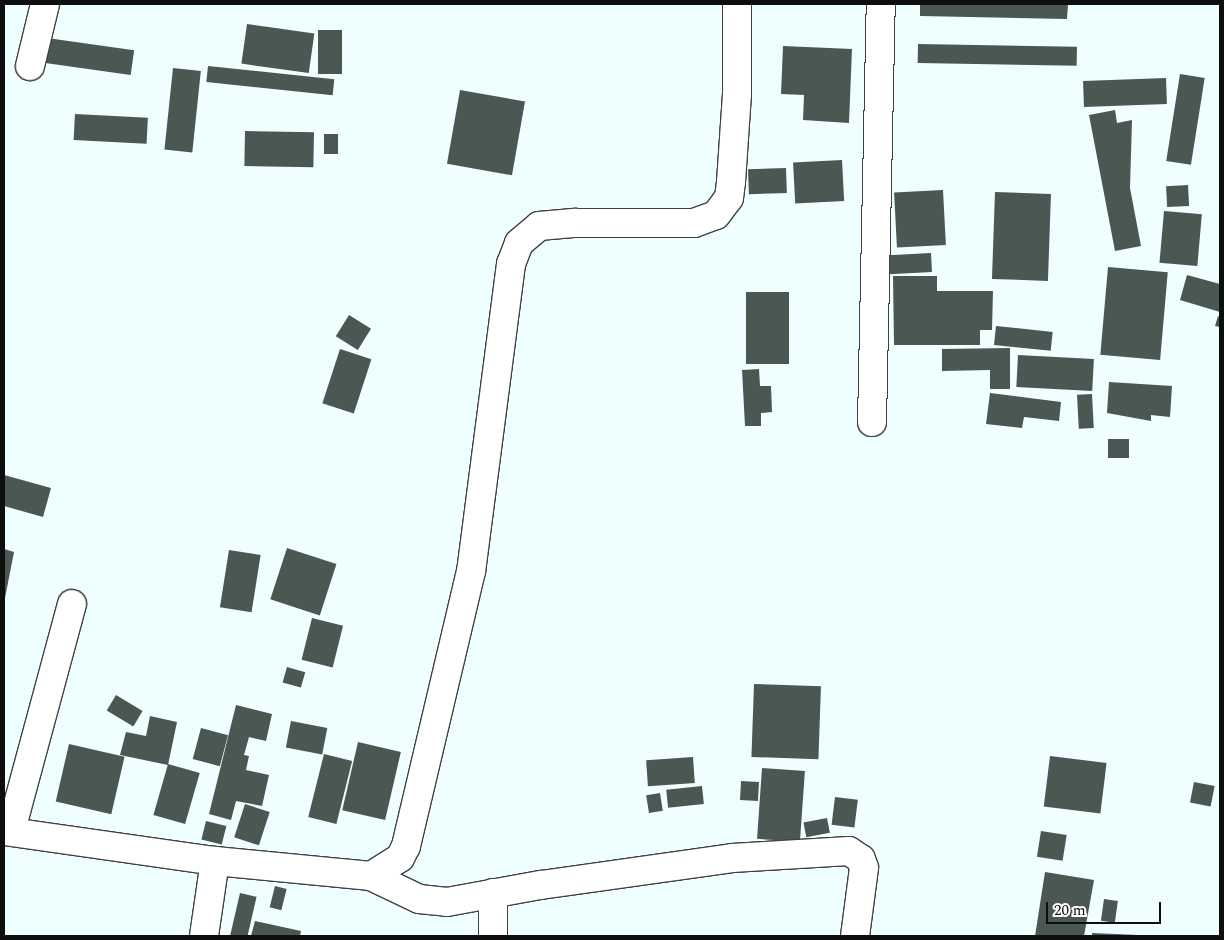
<!DOCTYPE html>
<style>
body{margin:0}
#map{position:relative;width:1224px;height:940px;overflow:hidden;background:#efffff;font-family:Spectral,serif}
div>[style]{position:absolute}
.building>*{inset:0;background:#4a5752;transform-origin:0 0}
.roads{filter:drop-shadow(1px 0 #414141) drop-shadow(-1px 0 #414141) drop-shadow(0 1px #414141) drop-shadow(0 -1px #414141)}
.street>*{height:28px;margin:-14px;padding:0 14px;transform-origin:14px;border-radius:14px;background:#fff}
span{translate:-50% -50%;white-space:nowrap;text-align:center;line-height:1.15;-webkit-text-stroke:5px #fff;paint-order:stroke}
.frame{position:absolute;inset:0;border:5px solid #0e0e0e;pointer-events:none}
.scale{position:absolute;left:1046px;top:902px;width:115px;height:22px;box-sizing:border-box;border:2px solid #0e0e0e;border-top:0;padding-left:6px;font-size:15px;line-height:18px;white-space:nowrap;color:#0e0e0e;-webkit-text-stroke:4px #fff;paint-order:stroke}
</style>
<div id="map">
<div class="building">
<i style="clip-path:polygon(920px 4px,1068px 4px,1067px 19px,920px 16px)"></i>
<i style="left:247px;top:24px;width:68px;height:40px;rotate:8deg"></i>
<i style="left:318px;top:30px;width:24px;height:44px"></i>
<i style="left:47px;top:38px;width:88px;height:25px;rotate:8deg"></i>
<i style="left:918px;top:44px;width:159px;height:19px;rotate:1deg"></i>
<i style="clip-path:polygon(783px 46px,852px 49px,849px 123px,803px 120px,804px 95px,781px 94px)"></i>
<i style="left:208px;top:66px;width:127px;height:16px;rotate:6deg"></i>
<i style="left:173px;top:68px;width:28px;height:82px;rotate:6deg"></i>
<i style="left:1180px;top:74px;width:25px;height:88px;rotate:9deg"></i>
<i style="left:1166px;top:78px;width:26px;height:83px;rotate:88deg"></i>
<i style="left:460px;top:90px;width:66px;height:75px;rotate:10deg"></i>
<i style="clip-path:polygon(1115px 110px,1117px 123px,1132px 120px,1130px 188px,1141px 246px,1115px 251px,1089px 115px)"></i>
<i style="left:75px;top:114px;width:73px;height:26px;rotate:3deg"></i>
<i style="left:245px;top:131px;width:69px;height:35px;rotate:1deg"></i>
<i style="left:324px;top:134px;width:14px;height:20px"></i>
<i style="left:842px;top:160px;width:41px;height:49px;rotate:87deg"></i>
<i style="left:786px;top:168px;width:25px;height:38px;rotate:88deg"></i>
<i style="left:1188px;top:185px;width:21px;height:22px;rotate:87deg"></i>
<i style="left:943px;top:190px;width:55px;height:49px;rotate:87deg"></i>
<i style="left:995px;top:192px;width:56px;height:87px;rotate:2deg"></i>
<i style="left:1164px;top:211px;width:38px;height:52px;rotate:5deg"></i>
<i style="left:931px;top:253px;width:19px;height:43px;rotate:87deg"></i>
<i style="left:1108px;top:267px;width:60px;height:88px;rotate:5deg"></i>
<i style="clip-path:polygon(1187px 275px,1220px 284px,1220px 312px,1180px 300px)"></i>
<i style="clip-path:polygon(893px 276px,937px 276px,937px 291px,993px 291px,992px 330px,980px 330px,980px 345px,894px 345px)"></i>
<i style="left:746px;top:292px;width:43px;height:72px"></i>
<i style="left:349px;top:315px;width:26px;height:25px;rotate:32deg"></i>
<i style="clip-path:polygon(1218px 316px,1220px 317px,1220px 327px,1215px 326px)"></i>
<i style="left:996px;top:326px;width:57px;height:19px;rotate:6deg"></i>
<i style="clip-path:polygon(1010px 348px,1010px 389px,990px 389px,990px 370px,942px 371px,942px 349px)"></i>
<i style="left:340px;top:349px;width:33px;height:57px;rotate:18deg"></i>
<i style="left:1018px;top:355px;width:76px;height:32px;rotate:3deg"></i>
<i style="clip-path:polygon(759px 369px,760px 386px,771px 386px,772px 412px,761px 413px,761px 426px,745px 426px,742px 370px)"></i>
<i style="clip-path:polygon(1109px 382px,1172px 386px,1170px 417px,1151px 415px,1151px 421px,1107px 413px)"></i>
<i style="clip-path:polygon(990px 393px,1061px 402px,1059px 421px,1024px 417px,1022px 428px,986px 424px)"></i>
<i style="left:1092px;top:394px;width:34px;height:15px;rotate:87deg"></i>
<i style="left:1108px;top:439px;width:21px;height:19px"></i>
<i style="clip-path:polygon(4px 475px,51px 488px,43px 517px,4px 506px)"></i>
<i style="left:287px;top:548px;width:52px;height:54px;rotate:18deg"></i>
<i style="clip-path:polygon(4px 549px,14px 552px,5px 598px,4px 598px)"></i>
<i style="left:229px;top:550px;width:32px;height:58px;rotate:9deg"></i>
<i style="left:312px;top:618px;width:32px;height:43px;rotate:14deg"></i>
<i style="left:287px;top:667px;width:19px;height:16px;rotate:16deg"></i>
<i style="left:754px;top:684px;width:67px;height:73px;rotate:2deg"></i>
<i style="left:116px;top:695px;width:31px;height:18px;rotate:31deg"></i>
<i style="clip-path:polygon(236px 705px,272px 714px,266px 741px,249px 737px,244px 755px,249px 756px,246px 770px,269px 775px,262px 806px,236px 801px,231px 820px,209px 814px)"></i>
<i style="clip-path:polygon(150px 716px,177px 722px,168px 765px,120px 755px,126px 732px,146px 736px)"></i>
<i style="left:291px;top:721px;width:37px;height:27px;rotate:11deg"></i>
<i style="left:201px;top:728px;width:28px;height:32px;rotate:15deg"></i>
<i style="left:358px;top:742px;width:44px;height:70px;rotate:13deg"></i>
<i style="left:69px;top:744px;width:57px;height:59px;rotate:13deg"></i>
<i style="left:324px;top:754px;width:29px;height:65px;rotate:14deg"></i>
<i style="left:1050px;top:756px;width:57px;height:51px;rotate:7deg"></i>
<i style="left:693px;top:757px;width:26px;height:47px;rotate:86deg"></i>
<i style="left:168px;top:764px;width:33px;height:53px;rotate:16deg"></i>
<i style="left:762px;top:768px;width:43px;height:71px;rotate:4deg"></i>
<i style="left:741px;top:781px;width:18px;height:19px;rotate:3deg"></i>
<i style="left:1194px;top:782px;width:21px;height:21px;rotate:11deg"></i>
<i style="left:702px;top:786px;width:18px;height:36px;rotate:84deg"></i>
<i style="left:660px;top:793px;width:18px;height:14px;rotate:81deg"></i>
<i style="left:835px;top:797px;width:23px;height:28px;rotate:7deg"></i>
<i style="left:245px;top:804px;width:26px;height:35px;rotate:18deg"></i>
<i style="left:827px;top:818px;width:15px;height:24px;rotate:79deg"></i>
<i style="left:206px;top:821px;width:21px;height:19px;rotate:14deg"></i>
<i style="left:1041px;top:831px;width:26px;height:26px;rotate:9deg"></i>
<i style="clip-path:polygon(1045px 872px,1094px 880px,1084px 936px,1035px 936px)"></i>
<i style="left:275px;top:886px;width:12px;height:22px;rotate:14deg"></i>
<i style="left:240px;top:893px;width:17px;height:44px;rotate:13deg"></i>
<i style="left:1104px;top:899px;width:14px;height:22px;rotate:8deg"></i>
<i style="clip-path:polygon(255px 921px,301px 931px,300px 936px,251px 936px)"></i>
<i style="clip-path:polygon(1092px 933px,1138px 935px,1138px 936px,1092px 936px)"></i>
</div>
<div class="roads">
<div class="street">
<i style="left:30px;top:66px;width:64px;rotate:-76.4deg"></i>
<i style="left:872px;top:422px;width:418px;rotate:-88.8deg"></i>
<i style="left:11px;top:830px;width:234px;rotate:-74.9deg"></i>
<i style="left:4px;top:831px;width:213px;rotate:8.1deg"></i>
<i style="left:215px;top:861px;width:157px;rotate:5.5deg"></i>
<i style="left:371px;top:876px;width:34px;rotate:-32deg"></i>
<i style="left:400px;top:858px;width:13px;rotate:-63deg"></i>
<i style="left:406px;top:846px;width:282px;rotate:-76.7deg"></i>
<i style="left:471px;top:572px;width:311px;rotate:-82.6deg"></i>
<i style="left:511px;top:264px;width:22px;rotate:-69deg"></i>
<i style="left:519px;top:243px;width:26px;rotate:-40deg"></i>
<i style="left:539px;top:226px;width:37px;rotate:-5deg"></i>
<i style="left:576px;top:223px;width:118px"></i>
<i style="left:694px;top:223px;width:23px;rotate:-20deg"></i>
<i style="left:716px;top:215px;width:21px;rotate:-53deg"></i>
<i style="left:729px;top:198px;width:16px;rotate:-83deg"></i>
<i style="left:731px;top:182px;width:88px;rotate:-86.1deg"></i>
<i style="left:737px;top:94px;width:90px;rotate:-90deg"></i>
<i style="left:371px;top:876px;width:53px;rotate:25.6deg"></i>
<i style="left:419px;top:899px;width:28px;rotate:6deg"></i>
<i style="left:447px;top:902px;width:96px;rotate:-10.3deg"></i>
<i style="left:541px;top:885px;width:193px;rotate:-8deg"></i>
<i style="left:732px;top:858px;width:117px;rotate:-3.4deg"></i>
<i style="left:849px;top:851px;width:14px;rotate:34deg"></i>
<i style="left:861px;top:859px;width:9px;rotate:72deg"></i>
<i style="left:864px;top:868px;width:69px;rotate:97.5deg"></i>
<i style="left:493px;top:893px;width:43px;rotate:90deg"></i>
<i style="left:204px;top:936px;width:76px;rotate:-81.7deg"></i>
</div>
</div>
<div class="frame"></div>
<div class="scale">20 m</div>
</div>
